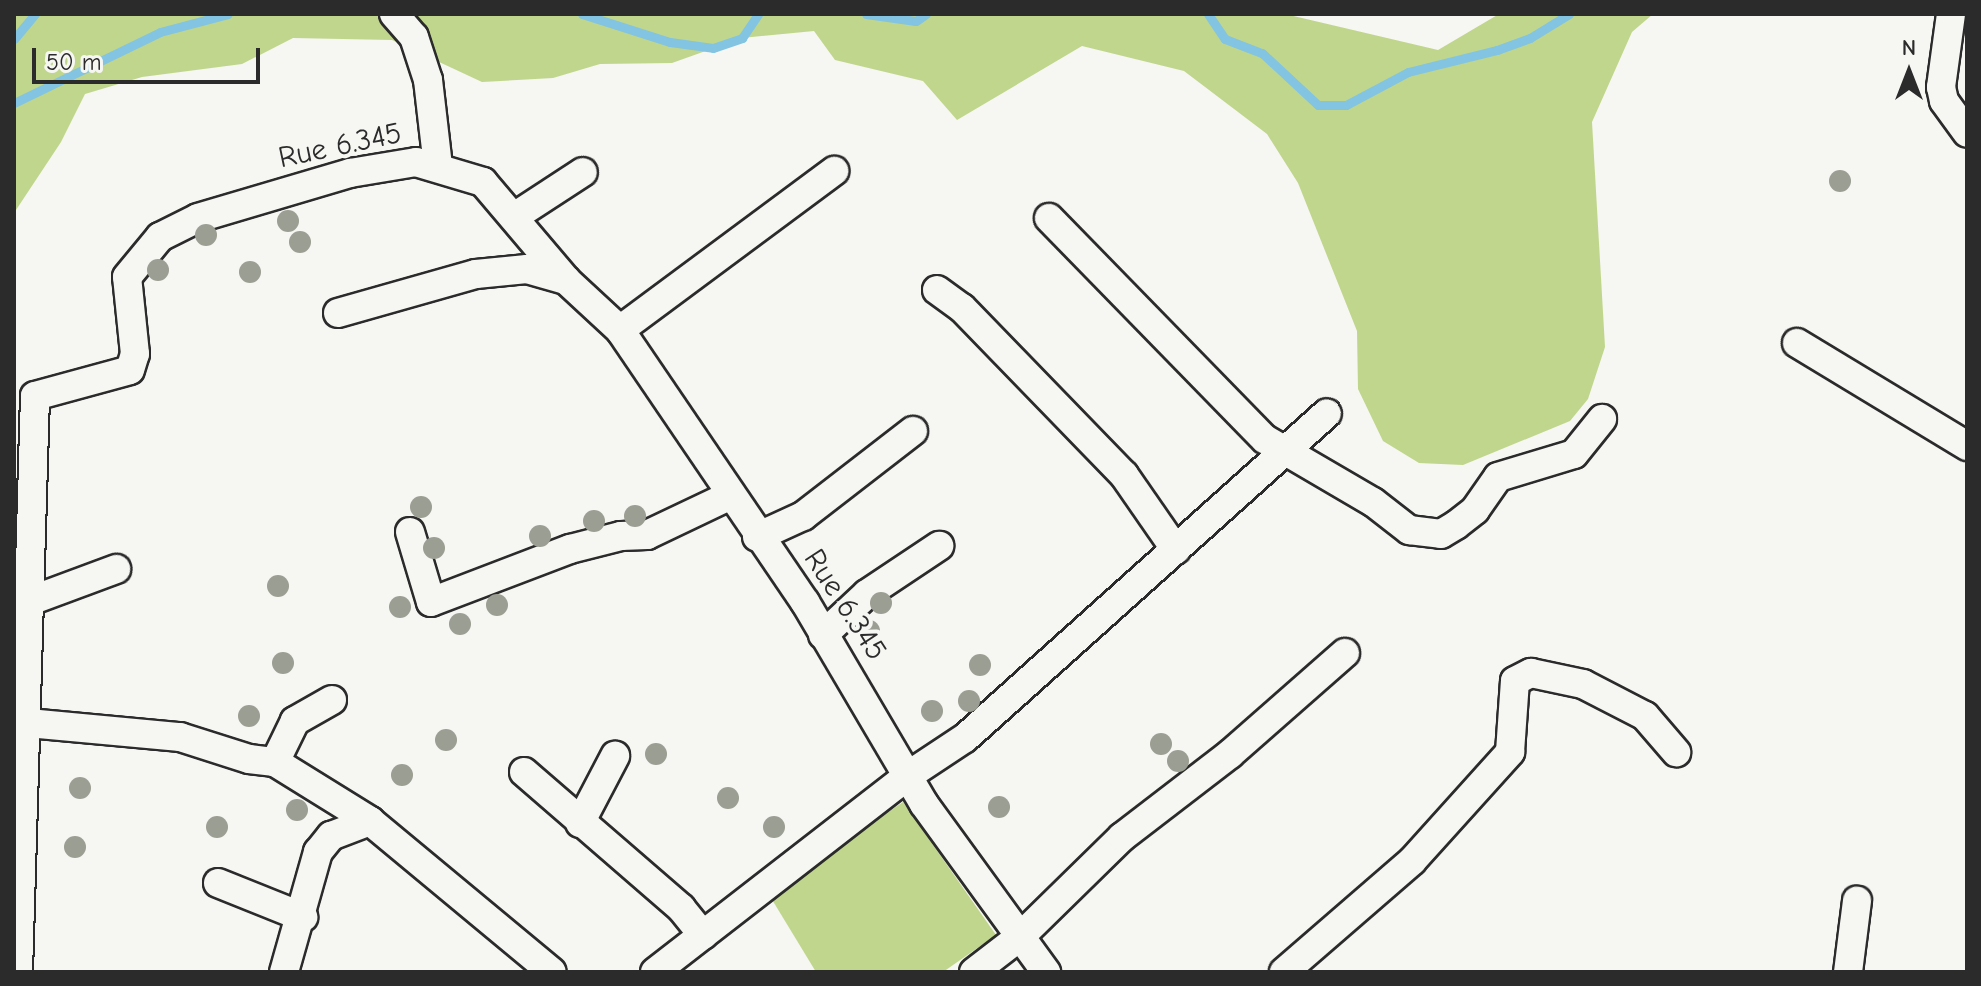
<!DOCTYPE html>
<style>
body{margin:0}
#map{position:relative;width:1981px;height:986px;overflow:hidden;background:#f6f6f2;font-family:"Comic Neue",sans-serif}
div>[style]{position:absolute}
.green>*{inset:0;background:#c0d68c}
.stream>*{height:9px;margin:-4.5px;padding:0 4.5px;transform-origin:4.5px;border-radius:4.5px;background:#82c4e2}
.roads{filter:drop-shadow(2px 0 #2b2b2b) drop-shadow(-2px 0 #2b2b2b) drop-shadow(0 2px #2b2b2b) drop-shadow(0 -2px #2b2b2b)}
.minor>*{height:28px;margin:-14px;padding:0 14px;transform-origin:14px;border-radius:14px;background:#f6f6f2}
.trees>*{width:22px;height:22px;margin:-11px;border-radius:50%;background:#9b9e92}
span{translate:-50% -50%;white-space:nowrap;text-align:center;line-height:1.15;-webkit-text-stroke:8px #f6f6f2;paint-order:stroke}
.street-label{font-size:30px;color:#2b2b2b}
.frame{position:absolute;inset:0;border:16px solid #2b2b2b;pointer-events:none}
.north{position:absolute;left:1869px;top:32px;width:80px;height:80px;-webkit-text-stroke:6px #f6f6f2;paint-order:stroke;rotate:0deg;font-size:22px;font-weight:700;line-height:32px;text-align:center;color:#2b2b2b}
.north::after{content:'';display:block;margin:auto;width:28px;height:36px;background:#2b2b2b;clip-path:polygon(50% 0,100% 100%,50% 72%,0 100%)}
.scale{position:absolute;left:32px;top:48px;width:228px;height:36px;box-sizing:border-box;border:4px solid #2b2b2b;border-top:0;padding-left:10px;font-size:24px;line-height:28px;white-space:nowrap;color:#2b2b2b;-webkit-text-stroke:6px #f6f6f2;paint-order:stroke}
</style>
<div id="map">
<div class="green">
<i style="clip-path:polygon(14px 14px,1285px 14px,1438px 50px,1499px 14px,1653px 14px,1632px 32px,1592px 122px,1605px 347px,1588px 399px,1570px 421px,1463px 465px,1419px 463px,1383px 441px,1358px 389px,1357px 331px,1298px 183px,1267px 134px,1184px 71px,1082px 46px,957px 120px,923px 81px,835px 60px,814px 31px,742px 38px,672px 63px,600px 64px,553px 78px,482px 82px,392px 40px,293px 38px,242px 64px,142px 77px,85px 94px,61px 142px,14px 213px)"></i>
<i style="clip-path:polygon(903px 802px,996px 935px,943px 972px,816px 972px,768px 893px)"></i>
</div>
<div class="stream">
<i style="left:582px;top:14px;width:92px;rotate:17.7deg"></i>
<i style="left:670px;top:42px;width:43px;rotate:7.9deg"></i>
<i style="left:713px;top:48px;width:31px;rotate:-19deg"></i>
<i style="left:742px;top:38px;width:29px;rotate:-56deg"></i>
<i style="left:866px;top:14px;width:50px;rotate:8deg"></i>
<i style="left:916px;top:21px;width:12px;rotate:-35deg"></i>
<i style="left:1208px;top:14px;width:30px;rotate:56deg"></i>
<i style="left:1225px;top:39px;width:40px;rotate:21deg"></i>
<i style="left:1262px;top:53px;width:76px;rotate:42.9deg"></i>
<i style="left:1318px;top:105px;width:28px"></i>
<i style="left:1346px;top:105px;width:70px;rotate:-28deg"></i>
<i style="left:1408px;top:72px;width:92px;rotate:-13.9deg"></i>
<i style="left:1497px;top:50px;width:35px;rotate:-20deg"></i>
<i style="left:1530px;top:38px;width:46px;rotate:-31.6deg"></i>
<i style="left:14px;top:39px;width:33px;rotate:-50deg"></i>
<i style="left:14px;top:103px;width:162px;rotate:-25.9deg"></i>
<i style="left:160px;top:32px;width:70px;rotate:-14.8deg"></i>
</div>
<div class="roads">
<div class="minor">
<i style="left:394px;top:14px;width:30px;rotate:49deg"></i>
<i style="left:414px;top:37px;width:45px;rotate:72deg"></i>
<i style="left:428px;top:80px;width:87px;rotate:83.4deg"></i>
<i style="left:1951px;top:14px;width:74px;rotate:97.8deg"></i>
<i style="left:1941px;top:87px;width:14px;rotate:78deg"></i>
<i style="left:1944px;top:101px;width:39px;rotate:54deg"></i>
<i style="left:514px;top:217px;width:82px;rotate:-33.1deg"></i>
<i style="left:1049px;top:218px;width:309px;rotate:45.7deg"></i>
<i style="left:1265px;top:439px;width:125px;rotate:30.3deg"></i>
<i style="left:1373px;top:502px;width:46px;rotate:37.9deg"></i>
<i style="left:1409px;top:530px;width:32px;rotate:7deg"></i>
<i style="left:1441px;top:534px;width:17px;rotate:-31deg"></i>
<i style="left:1456px;top:525px;width:24px;rotate:-38deg"></i>
<i style="left:1475px;top:510px;width:40px;rotate:-55.1deg"></i>
<i style="left:1498px;top:477px;width:79px;rotate:-16.8deg"></i>
<i style="left:1574px;top:454px;width:45px;rotate:-51.3deg"></i>
<i style="left:937px;top:290px;width:31px;rotate:36deg"></i>
<i style="left:962px;top:308px;width:233px;rotate:45.9deg"></i>
<i style="left:1124px;top:475px;width:91px;rotate:55.3deg"></i>
<i style="left:338px;top:313px;width:143px;rotate:-15.8deg"></i>
<i style="left:476px;top:274px;width:51px;rotate:-5.6deg"></i>
<i style="left:527px;top:269px;width:41px;rotate:15.8deg"></i>
<i style="left:620px;top:330px;width:267px;rotate:-36.6deg"></i>
<i style="left:1797px;top:343px;width:199px;rotate:31.2deg"></i>
<i style="left:410px;top:532px;width:73px;rotate:73.3deg"></i>
<i style="left:431px;top:602px;width:149px;rotate:-20.9deg"></i>
<i style="left:570px;top:549px;width:53px;rotate:-14.3deg"></i>
<i style="left:621px;top:536px;width:26px;rotate:-2deg"></i>
<i style="left:647px;top:535px;width:91px;rotate:-25.4deg"></i>
<i style="left:757px;top:537px;width:51px;rotate:-24.5deg"></i>
<i style="left:803px;top:516px;width:139px;rotate:-37.7deg"></i>
<i style="left:30px;top:601px;width:92px;rotate:-20.4deg"></i>
<i style="left:823px;top:635px;width:60px;rotate:-43deg"></i>
<i style="left:867px;top:594px;width:87px;rotate:-33.7deg"></i>
<i style="left:332px;top:700px;width:43px;rotate:150.4deg"></i>
<i style="left:295px;top:721px;width:46px;rotate:116deg"></i>
<i style="left:275px;top:762px;width:112px;rotate:31.8deg"></i>
<i style="left:28px;top:723px;width:153px;rotate:5.3deg"></i>
<i style="left:180px;top:737px;width:72px;rotate:17.7deg"></i>
<i style="left:249px;top:759px;width:26px;rotate:7deg"></i>
<i style="left:524px;top:772px;width:208px;rotate:40.9deg"></i>
<i style="left:681px;top:908px;width:35px;rotate:51deg"></i>
<i style="left:580px;top:823px;width:76px;rotate:-62.4deg"></i>
<i style="left:218px;top:883px;width:92px;rotate:21.8deg"></i>
<i style="left:18px;top:972px;width:576px;rotate:-88.31deg"></i>
<i style="left:35px;top:396px;width:98px;rotate:-15.3deg"></i>
<i style="left:130px;top:370px;width:17px;rotate:-73deg"></i>
<i style="left:135px;top:354px;width:77px;rotate:-95.9deg"></i>
<i style="left:127px;top:277px;width:52px;rotate:-50.5deg"></i>
<i style="left:160px;top:237px;width:42px;rotate:-26.6deg"></i>
<i style="left:198px;top:218px;width:159px;rotate:-16.5deg"></i>
<i style="left:350px;top:173px;width:67px;rotate:-9.5deg"></i>
<i style="left:416px;top:162px;width:70px;rotate:16.6deg"></i>
<i style="left:483px;top:182px;width:128px;rotate:49.7deg"></i>
<i style="left:566px;top:280px;width:74px;rotate:42.8deg"></i>
<i style="left:620px;top:330px;width:329px;rotate:55.8deg"></i>
<i style="left:805px;top:602px;width:234px;rotate:59.5deg"></i>
<i style="left:924px;top:804px;width:208px;rotate:54deg"></i>
<i style="left:284px;top:972px;width:125px;rotate:-74.2deg"></i>
<i style="left:318px;top:852px;width:21px;rotate:-51deg"></i>
<i style="left:331px;top:836px;width:42px;rotate:-21deg"></i>
<i style="left:370px;top:821px;width:236px;rotate:39.7deg"></i>
<i style="left:655px;top:972px;width:321px;rotate:-37.8deg"></i>
<i style="left:909px;top:775px;width:67px;rotate:-33.5deg"></i>
<i style="left:965px;top:738px;width:486px;rotate:-41.9deg"></i>
<i style="left:974px;top:972px;width:61px;rotate:-37.6deg"></i>
<i style="left:1022px;top:935px;width:140px;rotate:-44.4deg"></i>
<i style="left:1122px;top:837px;width:136px;rotate:-37.5deg"></i>
<i style="left:1230px;top:754px;width:153px;rotate:-41.3deg"></i>
<i style="left:1284px;top:972px;width:169px;rotate:-40.9deg"></i>
<i style="left:1412px;top:861px;width:147px;rotate:-48deg"></i>
<i style="left:1510px;top:752px;width:71px;rotate:-86deg"></i>
<i style="left:1515px;top:681px;width:18px;rotate:-27deg"></i>
<i style="left:1531px;top:673px;width:53px;rotate:11.9deg"></i>
<i style="left:1583px;top:684px;width:70px;rotate:27.3deg"></i>
<i style="left:1645px;top:716px;width:48px;rotate:49.3deg"></i>
<i style="left:1848px;top:972px;width:72px;rotate:-82.8deg"></i>
</div>
</div>
<div class="trees">
<i style="left:1840px;top:181px"></i>
<i style="left:288px;top:221px"></i>
<i style="left:206px;top:235px"></i>
<i style="left:300px;top:242px"></i>
<i style="left:158px;top:270px"></i>
<i style="left:250px;top:272px"></i>
<i style="left:421px;top:507px"></i>
<i style="left:635px;top:516px"></i>
<i style="left:594px;top:521px"></i>
<i style="left:540px;top:536px"></i>
<i style="left:434px;top:548px"></i>
<i style="left:278px;top:586px"></i>
<i style="left:881px;top:603px"></i>
<i style="left:497px;top:605px"></i>
<i style="left:400px;top:607px"></i>
<i style="left:460px;top:624px"></i>
<i style="left:869px;top:631px"></i>
<i style="left:283px;top:663px"></i>
<i style="left:980px;top:665px"></i>
<i style="left:969px;top:701px"></i>
<i style="left:932px;top:711px"></i>
<i style="left:249px;top:716px"></i>
<i style="left:446px;top:740px"></i>
<i style="left:1161px;top:744px"></i>
<i style="left:656px;top:754px"></i>
<i style="left:1178px;top:761px"></i>
<i style="left:402px;top:775px"></i>
<i style="left:80px;top:788px"></i>
<i style="left:728px;top:798px"></i>
<i style="left:999px;top:807px"></i>
<i style="left:297px;top:810px"></i>
<i style="left:217px;top:827px"></i>
<i style="left:774px;top:827px"></i>
<i style="left:75px;top:847px"></i>
</div>
<div class="street-label">
<span style="left:340px;top:146px;rotate:-12deg">Rue 6.345</span>
<span style="left:845px;top:605px;rotate:57deg">Rue 6.345</span>
</div>
<div class="frame"></div>
<div class="north">N</div>
<div class="scale">50 m</div>
</div>
